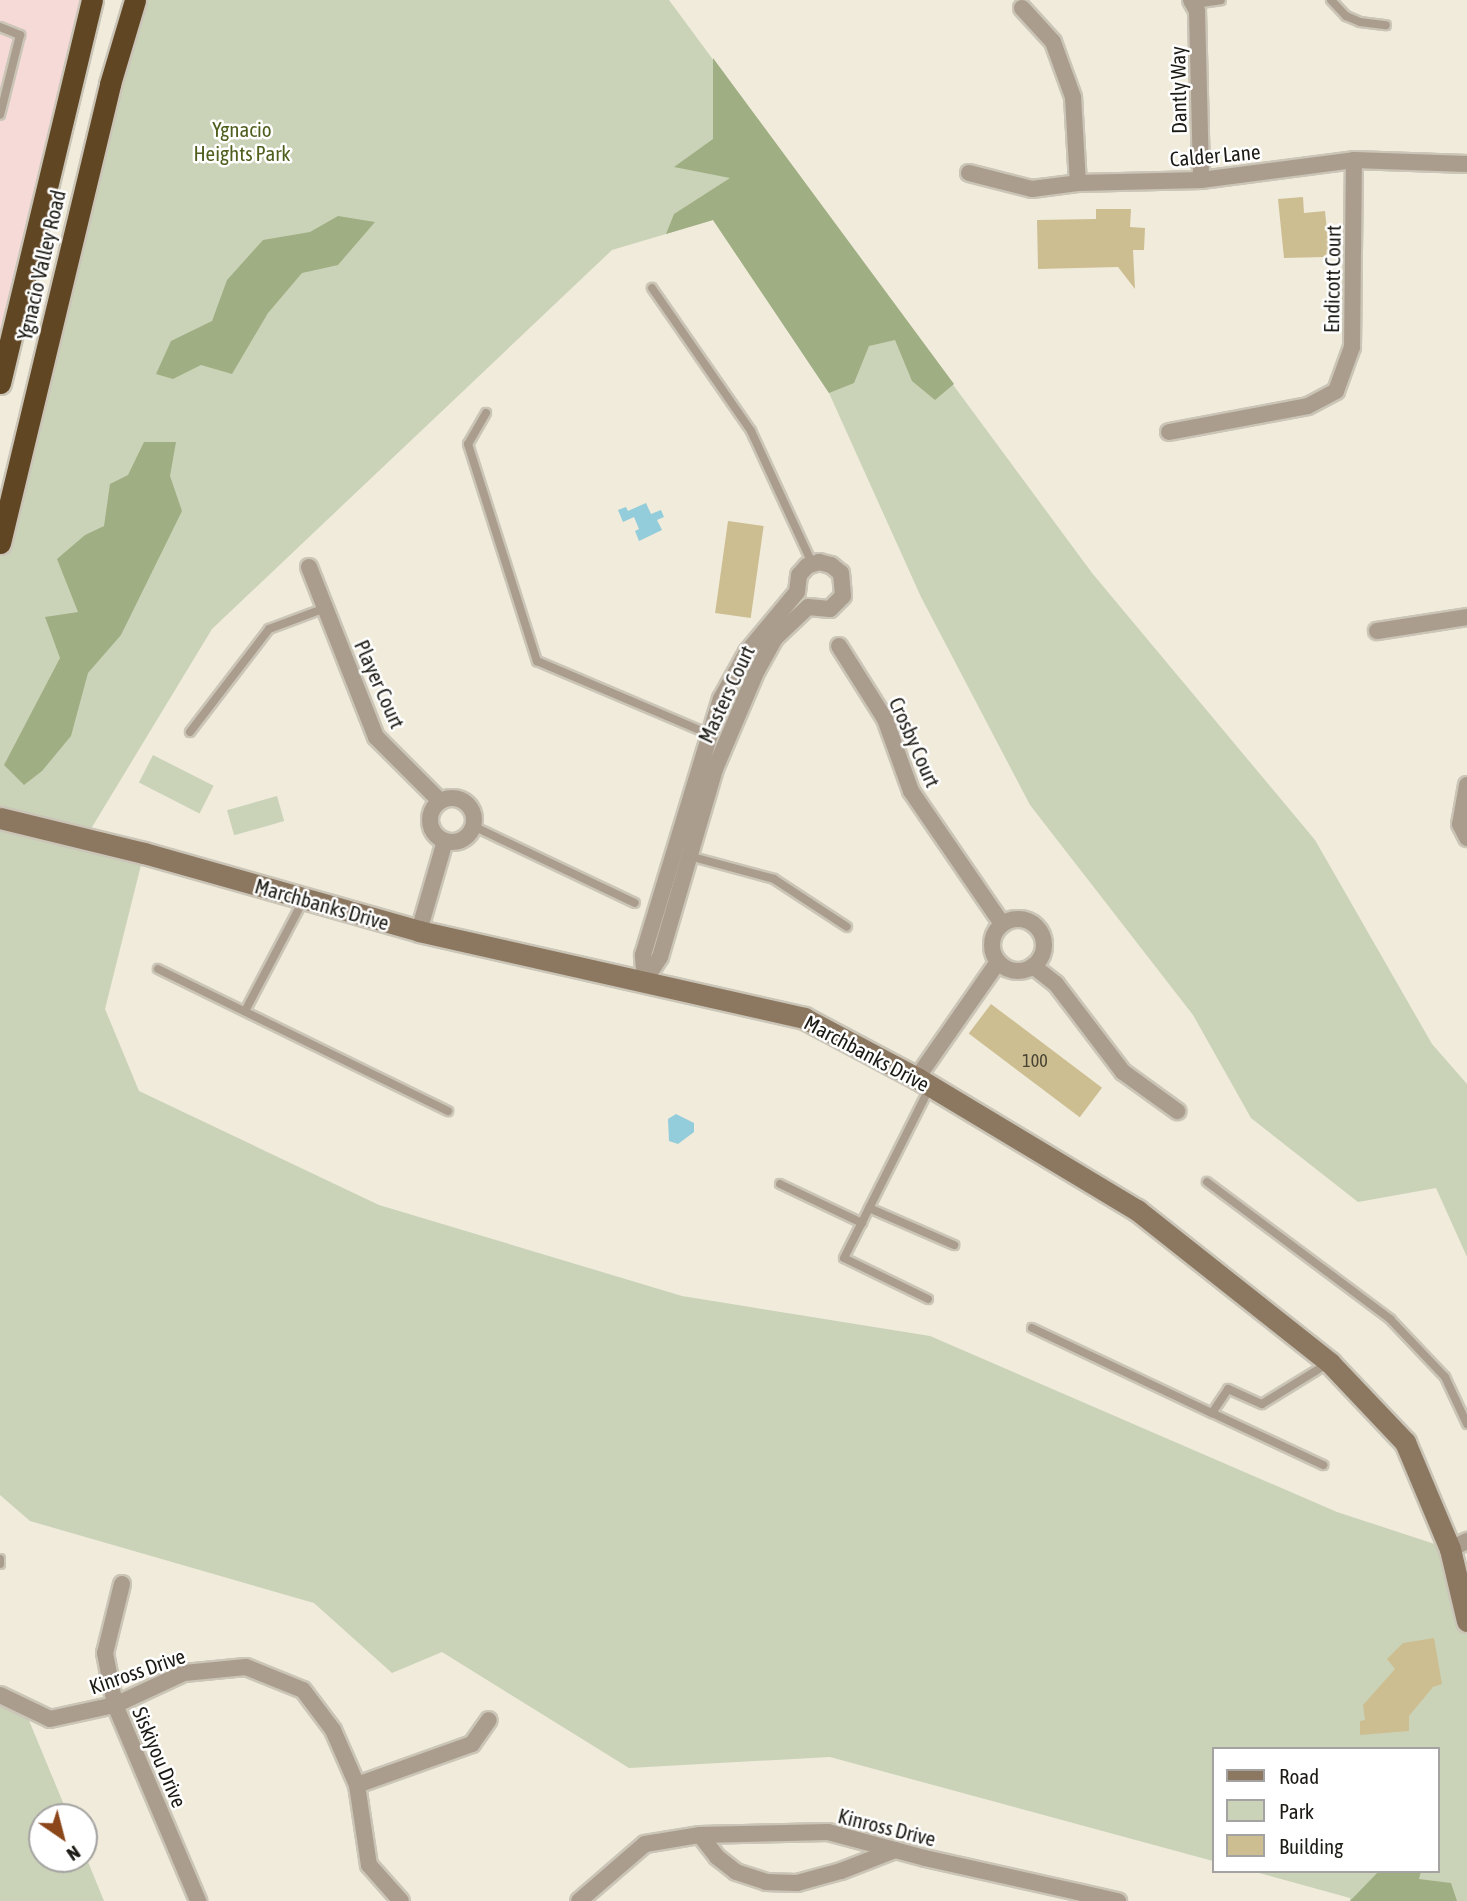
<!DOCTYPE html>
<style>
body{margin:0}
#map{position:relative;width:1467px;height:1901px;overflow:hidden;background:#f0ebdb;font-family:"Asap Condensed",sans-serif}
div>[style]{position:absolute}
.commercial>*{inset:0;background:#f5dad8}
.green>*{inset:0;background:#cad3b8;transform-origin:0 0}
.forest>*{inset:0;background:#a0ae83}
.water>*{inset:0;background:#93ccda}
.building>*{inset:0;background:#cdbe91;transform-origin:0 0}
.roads{filter:drop-shadow(2px 0 #cac5b7) drop-shadow(-2px 0 #cac5b7) drop-shadow(0 2px #cac5b7) drop-shadow(0 -2px #cac5b7)}
.lane>*{height:8px;margin:-4px;padding:0 4px;transform-origin:4px;border-radius:4px;background:#ab9d8d}
.street>*{height:16px;margin:-8px;padding:0 8px;transform-origin:8px;border-radius:8px;background:#ab9d8d}
.street>.ring{margin:-8px;padding:0;box-sizing:content-box;background:none;border:16px solid #ab9d8d;border-radius:50%}
.secondary>*{height:21px;margin:-10.5px;padding:0 10.5px;transform-origin:10.5px;border-radius:10.5px;background:#8c7760}
.highway>*{height:21px;margin:-10.5px;padding:0 10.5px;transform-origin:10.5px;border-radius:10.5px;background:#614624}
span{translate:-50% -50%;white-space:nowrap;text-align:center;line-height:1.15;-webkit-text-stroke:5px #fff;paint-order:stroke}
.number-label{font-size:18px;color:#484333}
.number-label span{-webkit-text-stroke-width:0}
.street-label{font-size:21px;color:#1b1a14}
.park-label{font-size:21px;color:#4f5f1e}
.legend{position:absolute;left:1212px;top:1747px;width:228px;height:126px;box-sizing:border-box;background:#fff;border:2px solid #a4a3a1;margin:0;padding:9px 12px;list-style:none;font-size:21px;color:#1b1a14}
.legend li{display:flex;align-items:center;gap:14px;height:35px}
.legend b{width:35px;border:2px solid #a4a3a1}
.north{position:absolute;left:28px;top:1803px;width:70px;height:70px;box-sizing:border-box;background:#fff;border:2px solid #a4a3a1;border-radius:50%;rotate:145deg;font-size:19px;font-weight:700;line-height:28px;text-align:center;color:#1b1a14}
.north::after{content:'';display:block;margin:auto;width:24px;height:32px;background:#8b471a;clip-path:polygon(50% 0,100% 100%,50% 72%,0 100%)}
</style>
<div id="map">
<div class="commercial">
<i style="clip-path:polygon(0 0,92px 0,0 383px)"></i>
</div>
<div class="green">
<i style="clip-path:polygon(135px 0,669px 0,1092px 573px,1315px 840px,1432px 1044px,1467px 1084px,1467px 1257px,1436px 1188px,1358px 1202px,1251px 1118px,1193px 1015px,1030px 805px,921px 597px,829px 393px,713px 220px,612px 250px,212px 629px,86px 837px,144px 853px,105px 1009px,139px 1091px,379px 1205px,682px 1296px,930px 1336px,1337px 1512px,1450px 1549px,1467px 1621px,1467px 1901px,1350px 1901px,1350px 1898px,1252px 1871px,1437px 1871px,1437px 1749px,1213px 1749px,1213px 1861px,830px 1757px,629px 1768px,442px 1652px,392px 1673px,314px 1603px,30px 1521px,0 1495px,0 543px)"></i>
<i style="left:153px;top:755px;width:68px;height:31px;rotate:27deg"></i>
<i style="left:277px;top:796px;width:26px;height:52px;rotate:74deg"></i>
<i style="clip-path:polygon(0 1695px,23px 1706px,69px 1817px,42px 1817px,42px 1859px,84px 1859px,84px 1852px,104px 1901px,0 1901px)"></i>
</div>
<div class="forest">
<i style="clip-path:polygon(713px 58px,954px 384px,935px 400px,912px 381px,895px 340px,869px 346px,854px 383px,829px 393px,713px 220px,666px 234px,674px 214px,730px 178px,674px 167px,713px 139px)"></i>
<i style="clip-path:polygon(338px 216px,375px 222px,338px 265px,302px 273px,268px 313px,232px 374px,201px 365px,173px 379px,156px 374px,171px 341px,212px 321px,227px 280px,263px 240px,310px 232px)"></i>
<i style="clip-path:polygon(144px 442px,176px 442px,170px 476px,182px 511px,121px 635px,88px 673px,71px 736px,42px 771px,24px 785px,4px 765px,60px 658px,45px 617px,78px 612px,57px 559px,85px 535px,104px 526px,110px 484px,128px 475px)"></i>
<i style="clip-path:polygon(1379px 1871px,1421px 1871px,1419px 1879px,1451px 1883px,1457px 1901px,1350px 1901px)"></i>
</div>
<div class="water">
<i style="clip-path:polygon(646px 503px,651px 514px,661px 510px,664px 517px,657px 520px,662px 530px,639px 541px,635px 531px,639px 529px,634px 517px,623px 522px,618px 510px,626px 507px,628px 511px)"></i>
<i style="clip-path:polygon(676px 1114px,694px 1123px,694px 1132px,678px 1144px,669px 1141px,668px 1119px)"></i>
</div>
<div class="building">
<i style="clip-path:polygon(1303px 197px,1304px 213px,1325px 211px,1329px 251px,1324px 257px,1284px 258px,1278px 199px)"></i>
<i style="clip-path:polygon(1096px 209px,1131px 209px,1130px 227px,1145px 228px,1144px 250px,1133px 250px,1135px 289px,1118px 267px,1038px 269px,1037px 220px,1096px 219px)"></i>
<i style="left:728px;top:521px;width:36px;height:93px;rotate:8deg"></i>
<i style="left:991px;top:1004px;width:139px;height:37px;rotate:37deg"></i>
<i style="clip-path:polygon(1434px 1638px,1442px 1684px,1433px 1687px,1409px 1716px,1409px 1731px,1360px 1735px,1360px 1721px,1365px 1720px,1363px 1705px,1395px 1669px,1387px 1659px,1403px 1643px)"></i>
</div>
<div class="roads">
<div class="lane">
<i style="left:1331px;top:0;width:22px;rotate:47deg"></i>
<i style="left:1346px;top:16px;width:15px;rotate:23deg"></i>
<i style="left:1360px;top:22px;width:26px;rotate:7deg"></i>
<i style="left:1194px;top:4px;width:27px;rotate:-8deg"></i>
<i style="left:0;top:27px;width:22px;rotate:22deg"></i>
<i style="left:20px;top:35px;width:82px;rotate:104deg"></i>
<i style="left:652px;top:288px;width:174px;rotate:55.3deg"></i>
<i style="left:751px;top:431px;width:145px;rotate:65.2deg"></i>
<i style="left:486px;top:413px;width:36px;rotate:120deg"></i>
<i style="left:468px;top:444px;width:228px;rotate:72.4deg"></i>
<i style="left:537px;top:661px;width:189px;rotate:23deg"></i>
<i style="left:190px;top:732px;width:130px;rotate:-52.5deg"></i>
<i style="left:269px;top:629px;width:60px;rotate:-20.6deg"></i>
<i style="left:473px;top:826px;width:179px;rotate:25.4deg"></i>
<i style="left:689px;top:856px;width:88px;rotate:15.1deg"></i>
<i style="left:774px;top:879px;width:87px;rotate:33.3deg"></i>
<i style="left:158px;top:969px;width:323px;rotate:26.1deg"></i>
<i style="left:245px;top:1011px;width:127px;rotate:-62.2deg"></i>
<i style="left:1207px;top:1182px;width:229px;rotate:36.8deg"></i>
<i style="left:1390px;top:1319px;width:80px;rotate:46.5deg"></i>
<i style="left:1445px;top:1377px;width:52px;rotate:64.9deg"></i>
<i style="left:780px;top:1184px;width:91px;rotate:25.4deg"></i>
<i style="left:869px;top:1208px;width:93px;rotate:23.5deg"></i>
<i style="left:928px;top:1299px;width:93px;rotate:-154deg"></i>
<i style="left:844px;top:1258px;width:189px;rotate:-63.3deg"></i>
<i style="left:1032px;top:1328px;width:199px;rotate:25.3deg"></i>
<i style="left:1212px;top:1413px;width:29px;rotate:-56deg"></i>
<i style="left:1228px;top:1389px;width:37px;rotate:24deg"></i>
<i style="left:1262px;top:1404px;width:76px;rotate:-31.6deg"></i>
<i style="left:1212px;top:1413px;width:123px;rotate:25.1deg"></i>
<i style="left:0;top:1559px;width:5px;rotate:90deg"></i>
</div>
<div class="street">
<i style="left:1191px;top:0;width:13px;rotate:61deg"></i>
<i style="left:1197px;top:11px;width:169px;rotate:88.6deg"></i>
<i style="left:1022px;top:8px;width:46px;rotate:47.6deg"></i>
<i style="left:1053px;top:42px;width:59px;rotate:70deg"></i>
<i style="left:1073px;top:97px;width:86px;rotate:86.7deg"></i>
<i style="left:969px;top:173px;width:65px;rotate:14.3deg"></i>
<i style="left:1032px;top:189px;width:46px;rotate:-7.4deg"></i>
<i style="left:1078px;top:183px;width:123px;rotate:-1.4deg"></i>
<i style="left:1201px;top:180px;width:154px;rotate:-7.4deg"></i>
<i style="left:1354px;top:160px;width:113px;rotate:2deg"></i>
<i style="left:1169px;top:432px;width:141px;rotate:-10.6deg"></i>
<i style="left:1308px;top:406px;width:32px;rotate:-28deg"></i>
<i style="left:1336px;top:391px;width:47px;rotate:-70deg"></i>
<i style="left:1352px;top:347px;width:187px;rotate:-89.4deg"></i>
<i style="left:819px;top:562px;width:12px;rotate:14deg"></i>
<i style="left:831px;top:565px;width:13px;rotate:39deg"></i>
<i style="left:841px;top:573px;width:23px;rotate:85deg"></i>
<i style="left:843px;top:596px;width:18px;rotate:135deg"></i>
<i style="left:830px;top:609px;width:22px;rotate:-175deg"></i>
<i style="left:808px;top:607px;width:45px;rotate:136.8deg"></i>
<i style="left:775px;top:638px;width:37px;rotate:119deg"></i>
<i style="left:757px;top:670px;width:108px;rotate:113deg"></i>
<i style="left:715px;top:769px;width:196px;rotate:106.3deg"></i>
<i style="left:660px;top:957px;width:27px;rotate:123deg"></i>
<i style="left:645px;top:980px;width:25px;rotate:-95deg"></i>
<i style="left:643px;top:955px;width:268px;rotate:-73.1deg"></i>
<i style="left:721px;top:699px;width:54px;rotate:-61deg"></i>
<i style="left:747px;top:652px;width:78px;rotate:-50.2deg"></i>
<i style="left:797px;top:592px;width:17px;rotate:-83deg"></i>
<i style="left:799px;top:575px;width:12px;rotate:-48deg"></i>
<i style="left:807px;top:566px;width:13px;rotate:-18deg"></i>
<i style="left:309px;top:567px;width:183px;rotate:68.5deg"></i>
<i style="left:376px;top:737px;width:91px;rotate:45deg"></i>
<i style="left:1377px;top:631px;width:91px;rotate:-8.8deg"></i>
<i style="left:839px;top:646px;width:86px;rotate:57.8deg"></i>
<i style="left:885px;top:719px;width:77px;rotate:70.1deg"></i>
<i style="left:911px;top:791px;width:161px;rotate:55.6deg"></i>
<i style="left:1467px;top:785px;width:40px;rotate:100deg"></i>
<i style="left:1460px;top:824px;width:16px;rotate:63deg"></i>
<i class="ring" style="left:430px;top:798px;width:28px;height:28px"></i>
<i class="ring" style="left:992px;top:919px;width:36px;height:36px"></i>
<i style="left:419px;top:931px;width:94px;rotate:-73.9deg"></i>
<i style="left:1033px;top:966px;width:29px;rotate:38deg"></i>
<i style="left:1056px;top:984px;width:111px;rotate:52.7deg"></i>
<i style="left:1123px;top:1072px;width:67px;rotate:35.8deg"></i>
<i style="left:917px;top:1078px;width:141px;rotate:-55.1deg"></i>
<i style="left:1450px;top:1549px;width:19px;rotate:-25deg"></i>
<i style="left:122px;top:1584px;width:71px;rotate:103.8deg"></i>
<i style="left:105px;top:1653px;width:53px;rotate:79.1deg"></i>
<i style="left:115px;top:1705px;width:213px;rotate:67deg"></i>
<i style="left:0;top:1695px;width:55px;rotate:25.6deg"></i>
<i style="left:50px;top:1719px;width:66px;rotate:-12.2deg"></i>
<i style="left:115px;top:1705px;width:76px;rotate:-24.9deg"></i>
<i style="left:184px;top:1673px;width:62px;rotate:-5.5deg"></i>
<i style="left:246px;top:1667px;width:61px;rotate:22deg"></i>
<i style="left:303px;top:1690px;width:50px;rotate:53.1deg"></i>
<i style="left:333px;top:1730px;width:60px;rotate:66.4deg"></i>
<i style="left:357px;top:1785px;width:81px;rotate:81.5deg"></i>
<i style="left:369px;top:1865px;width:48px;rotate:48.4deg"></i>
<i style="left:357px;top:1785px;width:122px;rotate:-19.6deg"></i>
<i style="left:472px;top:1744px;width:29px;rotate:-55deg"></i>
<i style="left:700px;top:1835px;width:28px;rotate:52deg"></i>
<i style="left:717px;top:1857px;width:24px;rotate:38deg"></i>
<i style="left:736px;top:1872px;width:32px;rotate:18deg"></i>
<i style="left:766px;top:1882px;width:31px;rotate:2deg"></i>
<i style="left:797px;top:1883px;width:46px;rotate:-15.3deg"></i>
<i style="left:841px;top:1871px;width:58px;rotate:-21.3deg"></i>
<i style="left:579px;top:1901px;width:87px;rotate:-40.8deg"></i>
<i style="left:645px;top:1844px;width:56px;rotate:-9.3deg"></i>
<i style="left:700px;top:1835px;width:128px;rotate:-1.3deg"></i>
<i style="left:828px;top:1832px;width:100px;rotate:15deg"></i>
<i style="left:925px;top:1858px;width:198px;rotate:12.6deg"></i>
</div>
<div class="secondary">
<i style="left:0;top:818px;width:148px;rotate:13.7deg"></i>
<i style="left:144px;top:853px;width:286px;rotate:15.8deg"></i>
<i style="left:419px;top:931px;width:395px;rotate:12.7deg"></i>
<i style="left:804px;top:1018px;width:128px;rotate:28deg"></i>
<i style="left:917px;top:1078px;width:257px;rotate:31deg"></i>
<i style="left:1137px;top:1210px;width:246px;rotate:38.4deg"></i>
<i style="left:1330px;top:1363px;width:109px;rotate:46.5deg"></i>
<i style="left:1405px;top:1442px;width:116px;rotate:67.2deg"></i>
<i style="left:1450px;top:1549px;width:74px;rotate:76.7deg"></i>
</div>
<div class="highway">
<i style="left:0;top:383px;width:394px;rotate:-76.5deg"></i>
<i style="left:0;top:543px;width:472px;rotate:-76.5deg"></i>
<i style="left:110px;top:84px;width:88px;rotate:-73.4deg"></i>
</div>
</div>
<div class="number-label">
<span style="left:1035px;top:1061px">100</span>
</div>
<div class="street-label">
<span style="left:1178px;top:90px;rotate:-91deg">Dantly Way</span>
<span style="left:1215px;top:155px;rotate:-5deg">Calder Lane</span>
<span style="left:41px;top:265px;rotate:-77deg">Ygnacio Valley Road</span>
<span style="left:1332px;top:279px;rotate:-89deg">Endicott Court</span>
<span style="left:380px;top:684px;rotate:66deg">Player Court</span>
<span style="left:726px;top:694px;rotate:-65deg">Masters Court</span>
<span style="left:915px;top:742px;rotate:66deg">Crosby Court</span>
<span style="left:322px;top:904px;rotate:16deg">Marchbanks Drive</span>
<span style="left:867px;top:1053px;rotate:28deg">Marchbanks Drive</span>
<span style="left:137px;top:1671px;rotate:-19deg">Kinross Drive</span>
<span style="left:160px;top:1757px;rotate:67deg">Siskiyou Drive</span>
<span style="left:887px;top:1827px;rotate:14deg">Kinross Drive</span>
</div>
<div class="park-label">
<span style="left:242px;top:141px">Ygnacio<br>Heights Park</span>
</div>
<ul class="legend">
<li><b style="height:9px;background:#8c7760"></b>Road</li>
<li><b style="height:19px;background:#cad3b8"></b>Park</li>
<li><b style="height:19px;background:#cdbe91"></b>Building</li>
</ul>
<div class="north">N</div>
</div>
